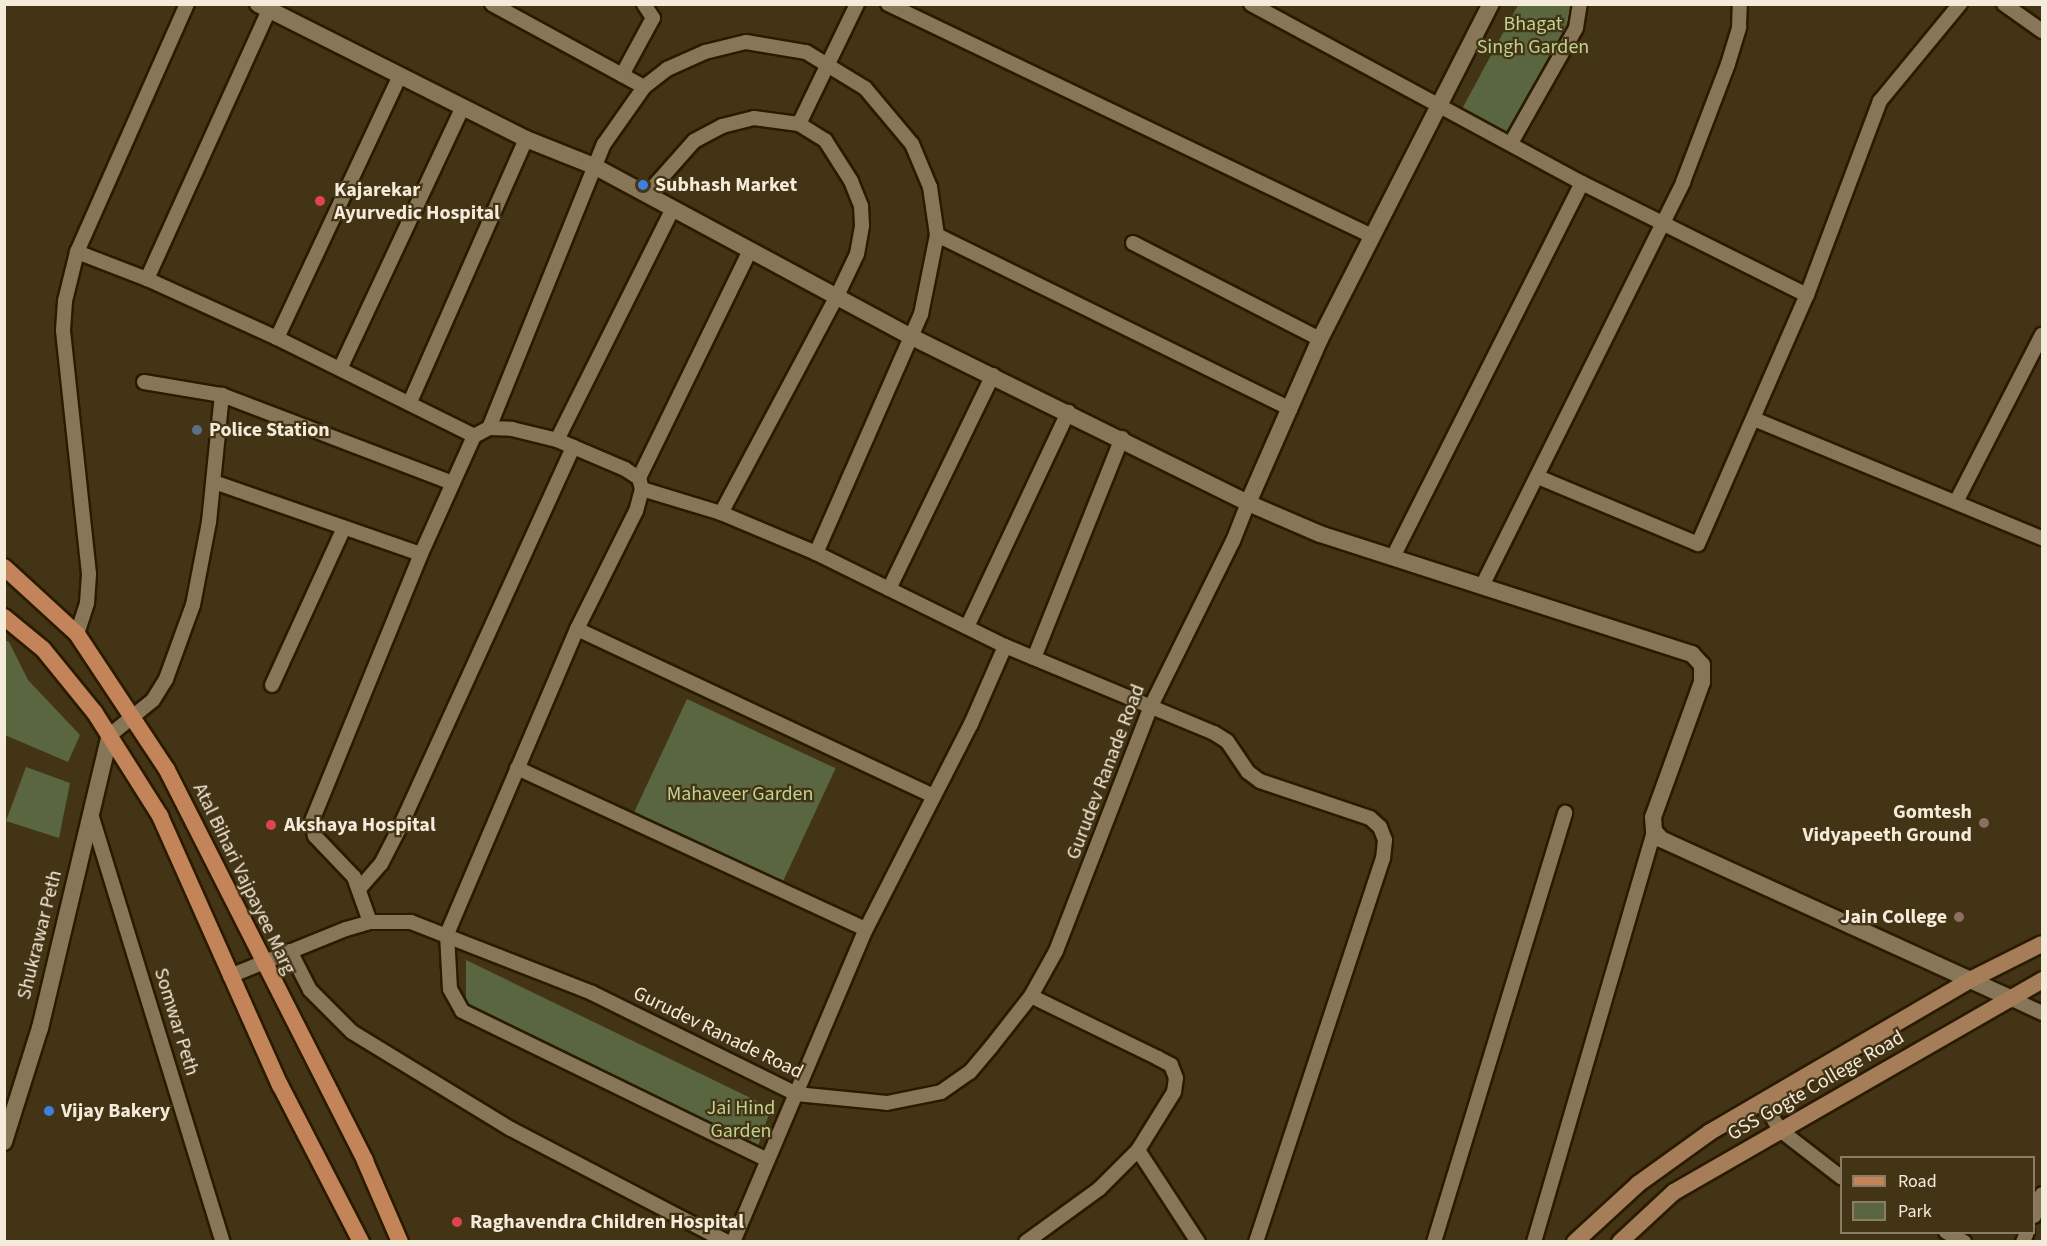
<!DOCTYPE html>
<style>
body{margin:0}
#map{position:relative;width:2047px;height:1246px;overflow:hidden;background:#433416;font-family:"Source Sans 3",sans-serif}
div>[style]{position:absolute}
.green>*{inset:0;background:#5a663f;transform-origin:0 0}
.roads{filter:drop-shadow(2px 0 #291b00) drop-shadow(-2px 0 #291b00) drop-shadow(0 2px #291b00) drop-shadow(0 -2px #291b00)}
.minor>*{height:14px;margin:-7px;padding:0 7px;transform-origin:7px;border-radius:7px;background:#877657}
.tertiary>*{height:16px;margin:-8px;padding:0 8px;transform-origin:8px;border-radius:8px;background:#877657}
.secondary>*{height:16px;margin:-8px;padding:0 8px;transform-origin:8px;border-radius:8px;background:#a57d58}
.primary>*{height:16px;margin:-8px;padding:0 8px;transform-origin:8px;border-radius:8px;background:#c48459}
.dots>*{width:16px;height:16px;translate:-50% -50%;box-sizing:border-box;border:3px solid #433416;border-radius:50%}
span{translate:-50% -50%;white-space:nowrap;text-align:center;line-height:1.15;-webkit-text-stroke:4.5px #433416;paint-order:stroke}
.park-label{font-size:20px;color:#c0d490}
.poi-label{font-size:20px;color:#f4ebda;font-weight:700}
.left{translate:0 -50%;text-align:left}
.right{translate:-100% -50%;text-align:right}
.street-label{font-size:20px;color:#f4ebda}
.frame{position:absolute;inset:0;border:6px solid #f4ebda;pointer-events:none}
.legend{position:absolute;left:1840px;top:1156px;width:195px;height:78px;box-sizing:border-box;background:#433416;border:2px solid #8a7d64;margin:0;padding:8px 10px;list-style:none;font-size:18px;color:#f4ebda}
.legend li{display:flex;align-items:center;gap:12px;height:30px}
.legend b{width:30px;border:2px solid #8a7d64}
</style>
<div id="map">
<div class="green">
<i style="clip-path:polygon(1518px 5px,1574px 5px,1571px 27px,1510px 135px,1462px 109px)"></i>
<i style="clip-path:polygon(4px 640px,9px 642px,28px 680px,80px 735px,68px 762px,5px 735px)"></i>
<i style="left:687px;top:699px;width:164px;height:127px;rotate:25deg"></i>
<i style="clip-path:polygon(26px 767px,70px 783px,59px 838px,6px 821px)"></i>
<i style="clip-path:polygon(466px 960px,771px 1108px,755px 1155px,466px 1005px)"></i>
</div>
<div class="roads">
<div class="minor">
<i style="left:492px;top:4px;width:173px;rotate:28.6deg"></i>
<i style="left:888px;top:4px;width:534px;rotate:25.61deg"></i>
<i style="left:1251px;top:4px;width:376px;rotate:28.4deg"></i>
<i style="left:1582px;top:183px;width:251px;rotate:26.5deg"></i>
<i style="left:2004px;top:4px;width:47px;rotate:35.4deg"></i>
<i style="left:622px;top:75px;width:65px;rotate:-61.5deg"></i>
<i style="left:653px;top:18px;width:17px;rotate:-123deg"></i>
<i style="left:799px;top:124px;width:133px;rotate:-64.2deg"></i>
<i style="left:1511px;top:143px;width:132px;rotate:-60.5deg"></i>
<i style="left:1576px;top:28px;width:24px;rotate:-81deg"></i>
<i style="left:648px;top:193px;width:69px;rotate:-48.5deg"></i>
<i style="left:694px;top:141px;width:32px;rotate:-28deg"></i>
<i style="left:722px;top:126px;width:33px;rotate:-14deg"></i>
<i style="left:754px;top:118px;width:45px;rotate:7.6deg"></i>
<i style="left:799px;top:124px;width:31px;rotate:32deg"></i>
<i style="left:825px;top:140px;width:49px;rotate:57.6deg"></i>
<i style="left:851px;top:181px;width:27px;rotate:68deg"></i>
<i style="left:861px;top:206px;width:20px;rotate:87deg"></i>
<i style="left:862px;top:226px;width:28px;rotate:100deg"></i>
<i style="left:857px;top:254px;width:47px;rotate:115.5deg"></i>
<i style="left:837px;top:296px;width:246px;rotate:118.1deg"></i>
<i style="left:937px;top:235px;width:394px;rotate:26.2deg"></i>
<i style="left:1133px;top:243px;width:210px;rotate:27.2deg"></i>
<i style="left:77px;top:252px;width:75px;rotate:21.1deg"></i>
<i style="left:147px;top:279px;width:143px;rotate:24.4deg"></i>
<i style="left:277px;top:338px;width:220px;rotate:26.4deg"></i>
<i style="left:147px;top:279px;width:295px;rotate:-65.6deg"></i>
<i style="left:277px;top:338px;width:287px;rotate:-64.9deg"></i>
<i style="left:340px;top:369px;width:288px;rotate:-64.9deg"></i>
<i style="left:144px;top:382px;width:79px;rotate:9.5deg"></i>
<i style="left:222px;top:395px;width:247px;rotate:20.9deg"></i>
<i style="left:410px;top:402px;width:287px;rotate:-66.2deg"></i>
<i style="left:1754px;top:419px;width:312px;rotate:22.5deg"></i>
<i style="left:489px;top:428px;width:306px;rotate:-68deg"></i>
<i style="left:604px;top:144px;width:70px;rotate:-54.9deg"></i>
<i style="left:644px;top:87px;width:29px;rotate:-38deg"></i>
<i style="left:667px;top:69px;width:42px;rotate:-24.1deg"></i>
<i style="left:705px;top:52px;width:42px;rotate:-13.7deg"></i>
<i style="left:746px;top:42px;width:61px;rotate:9.5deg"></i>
<i style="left:806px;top:52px;width:69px;rotate:31.4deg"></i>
<i style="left:865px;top:88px;width:73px;rotate:50deg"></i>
<i style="left:912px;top:144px;width:47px;rotate:67.3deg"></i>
<i style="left:930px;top:187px;width:49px;rotate:81.7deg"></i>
<i style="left:937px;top:235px;width:81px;rotate:101.4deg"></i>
<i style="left:921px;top:314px;width:261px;rotate:113.7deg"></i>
<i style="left:557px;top:440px;width:259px;rotate:-63.4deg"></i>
<i style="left:1538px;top:477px;width:173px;rotate:22.7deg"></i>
<i style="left:1698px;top:544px;width:272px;rotate:-66.4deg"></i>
<i style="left:1807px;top:295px;width:207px;rotate:-69.4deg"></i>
<i style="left:1880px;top:101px;width:126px;rotate:-50.5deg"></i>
<i style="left:639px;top:478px;width:251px;rotate:-64deg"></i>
<i style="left:214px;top:482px;width:219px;rotate:19.2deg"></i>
<i style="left:642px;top:489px;width:83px;rotate:16.9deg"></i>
<i style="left:721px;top:513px;width:103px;rotate:22.8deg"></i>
<i style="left:816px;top:553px;width:211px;rotate:26.2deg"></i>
<i style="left:1005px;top:646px;width:226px;rotate:22.6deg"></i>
<i style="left:1214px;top:733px;width:15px;rotate:32deg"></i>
<i style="left:1227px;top:741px;width:37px;rotate:56deg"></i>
<i style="left:1248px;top:772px;width:15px;rotate:37deg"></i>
<i style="left:1260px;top:781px;width:116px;rotate:18.6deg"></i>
<i style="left:1370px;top:818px;width:13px;rotate:42deg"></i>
<i style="left:1380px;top:827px;width:14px;rotate:69deg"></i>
<i style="left:1385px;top:840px;width:18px;rotate:96deg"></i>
<i style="left:1383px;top:858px;width:404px;rotate:108.3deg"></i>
<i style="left:1956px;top:502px;width:188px;rotate:-62.8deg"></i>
<i style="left:1393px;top:557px;width:419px;rotate:-63.2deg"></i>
<i style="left:1483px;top:584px;width:449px;rotate:-63.5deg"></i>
<i style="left:1683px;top:182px;width:126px;rotate:-69.1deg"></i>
<i style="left:1728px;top:64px;width:39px;rotate:-73deg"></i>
<i style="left:1739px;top:27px;width:23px;rotate:-88deg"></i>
<i style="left:889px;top:589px;width:238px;rotate:-64.1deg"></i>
<i style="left:967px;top:627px;width:238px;rotate:-64.8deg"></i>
<i style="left:577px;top:629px;width:394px;rotate:25.1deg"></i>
<i style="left:77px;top:634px;width:33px;rotate:-72deg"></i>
<i style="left:87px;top:603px;width:29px;rotate:-86deg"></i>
<i style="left:89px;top:574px;width:245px;rotate:-96.1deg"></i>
<i style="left:63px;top:330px;width:29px;rotate:-86deg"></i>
<i style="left:65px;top:301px;width:50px;rotate:-76.2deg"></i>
<i style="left:77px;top:252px;width:271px;rotate:-66.1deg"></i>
<i style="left:1034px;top:658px;width:237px;rotate:-68.2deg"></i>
<i style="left:272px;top:685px;width:173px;rotate:-65.4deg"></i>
<i style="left:110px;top:735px;width:55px;rotate:-39.1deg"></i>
<i style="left:153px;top:700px;width:25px;rotate:-58deg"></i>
<i style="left:166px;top:679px;width:79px;rotate:-70deg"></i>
<i style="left:193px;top:605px;width:85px;rotate:-79.1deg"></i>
<i style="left:209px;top:522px;width:128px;rotate:-84.2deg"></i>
<i style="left:517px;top:768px;width:384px;rotate:24.8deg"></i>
<i style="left:91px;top:814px;width:448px;rotate:72.9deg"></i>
<i style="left:359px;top:889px;width:33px;rotate:-49deg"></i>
<i style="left:381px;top:864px;width:42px;rotate:-62.8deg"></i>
<i style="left:400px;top:827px;width:418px;rotate:-65.5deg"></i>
<i style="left:370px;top:922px;width:48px;rotate:-109.6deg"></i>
<i style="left:354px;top:877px;width:57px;rotate:-133.6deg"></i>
<i style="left:315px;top:836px;width:15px;rotate:-101deg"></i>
<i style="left:312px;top:821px;width:288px;rotate:-67.8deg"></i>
<i style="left:421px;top:554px;width:129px;rotate:-65.8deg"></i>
<i style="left:474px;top:436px;width:17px;rotate:-28deg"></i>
<i style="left:489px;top:428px;width:23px;rotate:2deg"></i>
<i style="left:512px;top:429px;width:46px;rotate:13.7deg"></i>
<i style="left:557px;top:440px;width:74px;rotate:23.1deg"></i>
<i style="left:625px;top:469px;width:17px;rotate:33deg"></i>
<i style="left:639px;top:478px;width:11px;rotate:75deg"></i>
<i style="left:642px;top:489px;width:23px;rotate:105deg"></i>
<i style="left:636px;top:511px;width:132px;rotate:116.6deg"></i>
<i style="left:577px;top:629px;width:332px;rotate:113.1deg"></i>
<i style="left:447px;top:934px;width:55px;rotate:86.9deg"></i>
<i style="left:450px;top:989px;width:25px;rotate:61deg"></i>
<i style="left:462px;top:1011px;width:340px;rotate:26deg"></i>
<i style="left:290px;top:951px;width:44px;rotate:62.9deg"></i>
<i style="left:310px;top:990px;width:59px;rotate:45deg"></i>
<i style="left:352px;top:1032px;width:186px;rotate:31.4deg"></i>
<i style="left:511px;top:1129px;width:244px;rotate:27.6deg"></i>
<i style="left:230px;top:976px;width:125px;rotate:-22.1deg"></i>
<i style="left:346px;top:929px;width:25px;rotate:-16deg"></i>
<i style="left:370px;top:922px;width:41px"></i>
<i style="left:411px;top:922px;width:194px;rotate:21.4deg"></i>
<i style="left:592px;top:993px;width:228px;rotate:26.3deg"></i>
<i style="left:796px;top:1094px;width:91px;rotate:5.6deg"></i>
<i style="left:887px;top:1103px;width:55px;rotate:-11.5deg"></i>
<i style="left:941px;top:1092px;width:35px;rotate:-35deg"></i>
<i style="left:970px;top:1072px;width:33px;rotate:-50deg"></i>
<i style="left:991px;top:1047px;width:65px;rotate:-51.9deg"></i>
<i style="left:1031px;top:996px;width:51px;rotate:-60.9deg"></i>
<i style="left:1056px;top:951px;width:263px;rotate:-68.8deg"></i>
<i style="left:1151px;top:706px;width:184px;rotate:-63.6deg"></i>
<i style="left:1233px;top:541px;width:41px;rotate:-68.5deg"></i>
<i style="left:2012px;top:999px;width:33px;rotate:25deg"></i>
<i style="left:1763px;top:1101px;width:34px;rotate:60deg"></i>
<i style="left:1780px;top:1130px;width:78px;rotate:37.7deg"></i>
<i style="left:1138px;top:1150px;width:110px;rotate:56.9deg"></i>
<i style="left:2034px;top:1216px;width:23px;rotate:-70deg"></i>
<i style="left:1946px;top:1232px;width:21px;rotate:29deg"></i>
<i style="left:733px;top:1242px;width:340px;rotate:-67deg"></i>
<i style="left:866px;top:929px;width:230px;rotate:-62.9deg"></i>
<i style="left:971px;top:724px;width:85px;rotate:-66.4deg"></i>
<i style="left:1026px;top:1242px;width:90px;rotate:-36deg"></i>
<i style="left:1099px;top:1189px;width:55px;rotate:-45deg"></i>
<i style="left:1138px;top:1150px;width:68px;rotate:-58.2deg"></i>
<i style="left:1174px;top:1092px;width:14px;rotate:-82deg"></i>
<i style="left:1176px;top:1078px;width:14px;rotate:-111deg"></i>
<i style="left:1171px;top:1065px;width:15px;rotate:-152deg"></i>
<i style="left:1158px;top:1058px;width:141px;rotate:-154deg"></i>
<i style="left:1434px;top:1242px;width:449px;rotate:-73deg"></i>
<i style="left:1534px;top:1242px;width:428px;rotate:-73.7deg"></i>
<i style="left:2023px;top:1242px;width:11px;rotate:-68deg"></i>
</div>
<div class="tertiary">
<i style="left:258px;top:4px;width:300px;rotate:26.7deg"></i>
<i style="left:526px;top:139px;width:73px;rotate:21.7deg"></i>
<i style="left:594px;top:166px;width:361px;rotate:28.3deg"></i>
<i style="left:912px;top:337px;width:375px;rotate:26.3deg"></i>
<i style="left:1248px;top:503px;width:78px;rotate:23.3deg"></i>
<i style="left:1320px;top:534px;width:391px;rotate:17.9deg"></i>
<i style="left:1692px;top:654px;width:15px;rotate:48deg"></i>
<i style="left:1702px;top:665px;width:17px;rotate:90deg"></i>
<i style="left:1702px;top:682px;width:144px;rotate:109.9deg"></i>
<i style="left:1653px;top:817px;width:14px;rotate:86deg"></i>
<i style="left:1654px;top:831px;width:11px;rotate:49deg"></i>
<i style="left:1661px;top:839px;width:386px;rotate:24.5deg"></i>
<i style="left:1248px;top:503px;width:179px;rotate:-66.3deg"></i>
<i style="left:1320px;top:339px;width:376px;rotate:-63deg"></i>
<i style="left:4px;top:1142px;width:120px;rotate:-72.5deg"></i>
<i style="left:40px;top:1028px;width:301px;rotate:-76.6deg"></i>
</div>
<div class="secondary">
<i style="left:1575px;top:1242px;width:86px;rotate:-42.6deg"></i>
<i style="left:1638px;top:1184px;width:89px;rotate:-35.8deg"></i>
<i style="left:1710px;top:1132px;width:301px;rotate:-30.3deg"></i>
<i style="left:1970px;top:980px;width:80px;rotate:-26.6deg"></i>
<i style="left:1620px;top:1242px;width:74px;rotate:-42.8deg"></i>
<i style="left:1674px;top:1192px;width:425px;rotate:-29.9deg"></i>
</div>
<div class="primary">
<i style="left:4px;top:567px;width:99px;rotate:42.5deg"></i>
<i style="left:77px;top:634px;width:163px;rotate:56.5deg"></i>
<i style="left:167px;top:770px;width:438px;rotate:63.1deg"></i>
<i style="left:365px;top:1161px;width:88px;rotate:66.6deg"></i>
<i style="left:4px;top:617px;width:50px;rotate:39.4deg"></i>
<i style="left:43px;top:649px;width:82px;rotate:50.9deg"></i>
<i style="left:95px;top:713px;width:122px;rotate:57.7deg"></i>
<i style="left:160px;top:816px;width:295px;rotate:66deg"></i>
<i style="left:280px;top:1085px;width:177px;rotate:62.7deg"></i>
</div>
</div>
<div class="dots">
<i style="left:643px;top:185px;background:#3f7fe0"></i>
<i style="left:320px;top:201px;background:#e0444e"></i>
<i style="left:197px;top:430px;background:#5c6f8a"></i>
<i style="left:1984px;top:823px;background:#8d6e63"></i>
<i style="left:271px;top:825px;background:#e0444e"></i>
<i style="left:1959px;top:917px;background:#8d6e63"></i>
<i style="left:49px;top:1111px;background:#3f7fe0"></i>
<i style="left:457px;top:1222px;background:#e0444e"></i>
</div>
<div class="park-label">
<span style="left:1533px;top:36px">Bhagat<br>Singh Garden</span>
<span style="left:740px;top:794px">Mahaveer Garden</span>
<span style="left:741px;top:1120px">Jai Hind<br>Garden</span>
</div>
<div class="poi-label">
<span class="left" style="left:655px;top:185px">Subhash Market</span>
<span class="left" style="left:334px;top:202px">Kajarekar<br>Ayurvedic Hospital</span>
<span class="left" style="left:209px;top:430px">Police Station</span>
<span class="right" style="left:1972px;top:824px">Gomtesh<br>Vidyapeeth Ground</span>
<span class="left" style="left:284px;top:825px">Akshaya Hospital</span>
<span class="right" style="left:1947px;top:917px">Jain College</span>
<span class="left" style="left:61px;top:1111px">Vijay Bakery</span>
<span class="left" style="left:470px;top:1222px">Raghavendra Children Hospital</span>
</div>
<div class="street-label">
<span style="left:1106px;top:772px;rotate:-69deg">Gurudev Ranade Road</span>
<span style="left:244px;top:879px;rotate:64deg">Atal Bihari Vajpayee Marg</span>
<span style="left:40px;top:935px;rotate:-76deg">Shukrawar Peth</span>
<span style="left:176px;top:1022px;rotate:73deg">Somwar Peth</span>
<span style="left:718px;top:1033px;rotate:26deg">Gurudev Ranade Road</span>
<span style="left:1816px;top:1086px;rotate:-30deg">GSS Gogte College Road</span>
</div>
<div class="frame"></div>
<ul class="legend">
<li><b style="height:8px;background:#c48459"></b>Road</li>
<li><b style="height:16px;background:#5a663f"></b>Park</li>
</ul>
</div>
